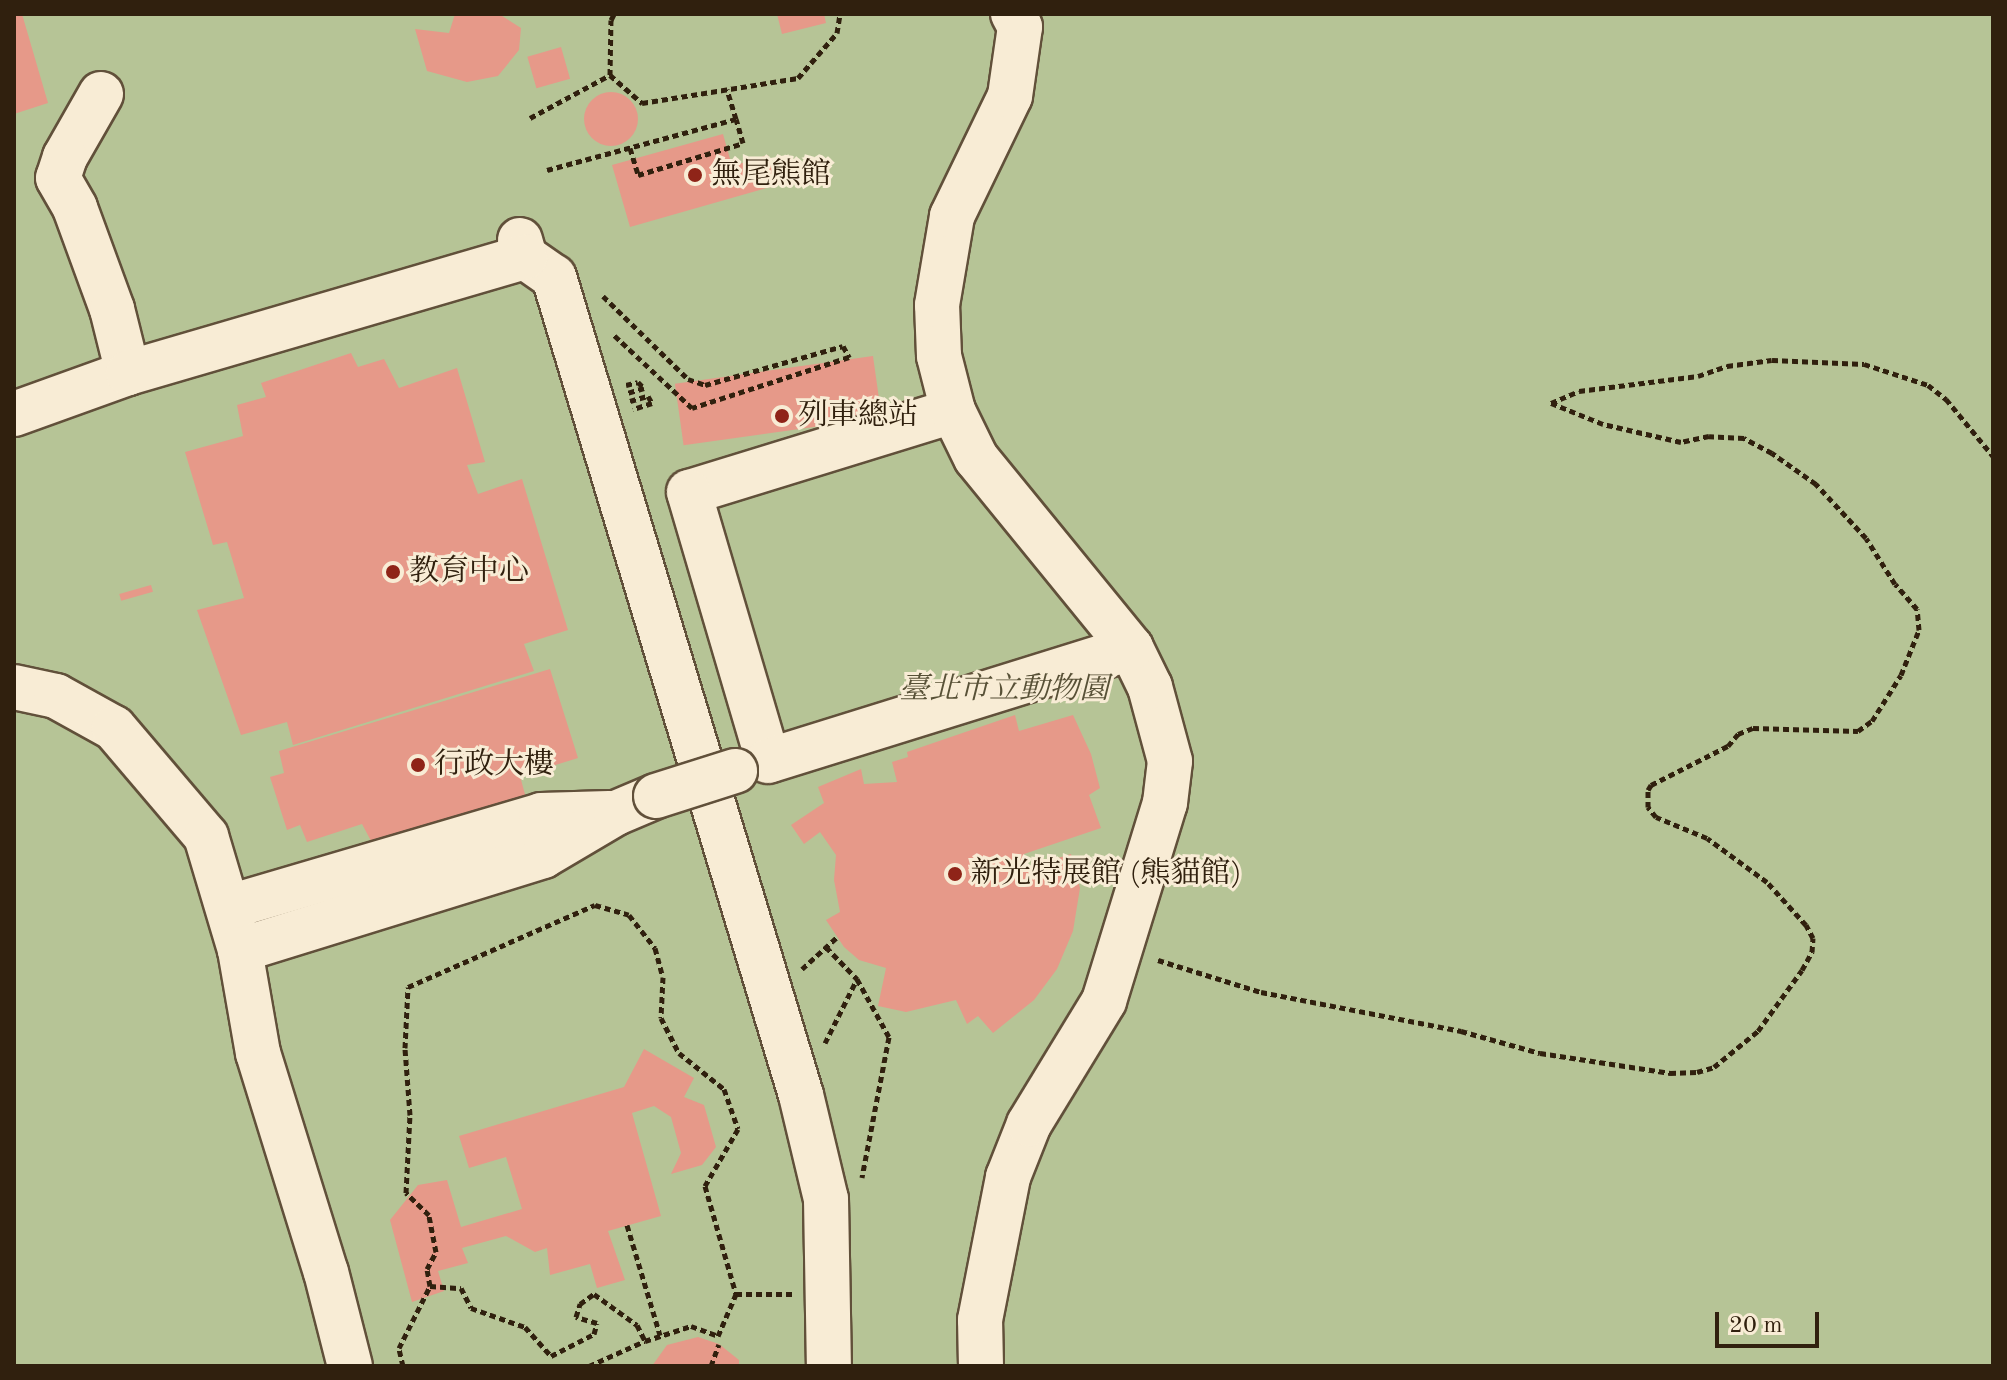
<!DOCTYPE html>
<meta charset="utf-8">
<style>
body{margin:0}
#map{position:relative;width:2007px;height:1380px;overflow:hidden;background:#f4e1bf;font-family:"Old Standard TT","Noto Serif TC",serif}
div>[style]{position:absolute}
.green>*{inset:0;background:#b6c496;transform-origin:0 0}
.building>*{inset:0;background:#e69989;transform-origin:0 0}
.round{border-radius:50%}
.path>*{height:5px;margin-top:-2.5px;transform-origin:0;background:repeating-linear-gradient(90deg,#30200e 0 6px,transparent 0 10px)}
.roads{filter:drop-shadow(2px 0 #61503a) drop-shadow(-2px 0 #61503a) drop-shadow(0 2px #61503a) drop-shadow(0 -2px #61503a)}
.minor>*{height:44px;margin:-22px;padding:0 22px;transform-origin:22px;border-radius:22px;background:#f8ecd5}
.bridges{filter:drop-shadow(2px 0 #61503a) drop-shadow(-2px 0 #61503a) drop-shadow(0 2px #61503a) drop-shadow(0 -2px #61503a)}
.minor-bridge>*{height:44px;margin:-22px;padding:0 22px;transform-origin:22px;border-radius:22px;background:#f8ecd5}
.dots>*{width:22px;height:22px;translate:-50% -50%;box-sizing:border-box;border:4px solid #f8ecd5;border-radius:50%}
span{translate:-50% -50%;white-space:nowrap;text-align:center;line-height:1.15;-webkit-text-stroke:6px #f8ecd5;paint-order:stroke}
.poi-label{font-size:30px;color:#30200e}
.left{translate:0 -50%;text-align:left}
.park-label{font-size:30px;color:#585137;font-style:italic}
.frame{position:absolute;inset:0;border:16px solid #30200e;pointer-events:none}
.scale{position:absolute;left:1715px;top:1312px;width:104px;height:36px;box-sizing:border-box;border:4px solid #30200e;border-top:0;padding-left:10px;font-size:24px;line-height:28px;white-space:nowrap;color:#30200e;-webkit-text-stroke:6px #f8ecd5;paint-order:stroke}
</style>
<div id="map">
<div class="green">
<i style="left:14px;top:14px;width:1979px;height:1352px"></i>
</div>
<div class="building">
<i style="clip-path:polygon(14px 14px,22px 14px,48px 103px,14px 114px)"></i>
<i style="clip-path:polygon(455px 14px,499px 14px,521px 28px,519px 50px,498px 76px,467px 82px,427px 71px,415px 29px,449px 33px)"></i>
<i style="clip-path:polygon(777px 14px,824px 14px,826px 23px,782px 34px)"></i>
<i style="left:561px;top:47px;width:33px;height:35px;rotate:74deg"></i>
<i class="round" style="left:584px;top:92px;width:54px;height:54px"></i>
<i style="clip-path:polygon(723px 134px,732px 166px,768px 155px,777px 185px,630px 227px,612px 165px)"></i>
<i style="clip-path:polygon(351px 353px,358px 367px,384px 359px,399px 388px,457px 368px,485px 462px,467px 465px,478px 494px,522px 479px,568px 630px,524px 644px,534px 671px,293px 745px,287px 722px,241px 735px,197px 610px,244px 598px,227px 542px,213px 545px,185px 452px,243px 436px,237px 405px,266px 397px,261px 383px)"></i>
<i style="left:873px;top:356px;width:62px;height:200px;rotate:82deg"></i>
<i style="left:151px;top:585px;width:7px;height:33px;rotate:74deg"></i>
<i style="clip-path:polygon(550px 669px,578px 758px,520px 776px,529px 809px,378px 854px,362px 824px,307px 842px,300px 825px,287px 830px,270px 777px,284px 773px,279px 751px)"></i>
<i style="clip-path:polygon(1015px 715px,1019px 731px,1073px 715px,1091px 754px,1100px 788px,1089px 795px,1101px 828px,1024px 854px,1026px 868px,1071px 854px,1080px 888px,1073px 931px,1057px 969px,1034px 1000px,993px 1033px,978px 1016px,967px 1024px,956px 1000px,906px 1012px,878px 1006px,886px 968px,859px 960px,844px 947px,826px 920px,840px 912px,834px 880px,836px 855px,820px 832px,804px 844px,791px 825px,824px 803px,818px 787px,861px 769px,864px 784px,897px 782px,892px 762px,908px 757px,907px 752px)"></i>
<i style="clip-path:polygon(644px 1049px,694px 1078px,684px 1097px,704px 1105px,716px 1147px,702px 1165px,671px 1174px,681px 1153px,671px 1117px,654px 1106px,632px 1113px,661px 1216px,608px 1231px,625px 1280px,597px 1288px,590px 1264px,550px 1275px,547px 1248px,535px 1252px,506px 1236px,462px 1248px,468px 1263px,438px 1271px,444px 1291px,412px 1302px,390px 1220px,418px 1185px,447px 1180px,461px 1227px,522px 1209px,506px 1157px,469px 1168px,459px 1136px,624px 1087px)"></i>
<i style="clip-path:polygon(698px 1337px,719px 1344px,739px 1360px,739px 1366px,652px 1366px,667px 1345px)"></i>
</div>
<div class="path">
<i style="left:610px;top:75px;width:55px;rotate:-89deg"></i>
<i style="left:611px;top:20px;width:7px;rotate:-63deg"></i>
<i style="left:530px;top:118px;width:91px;rotate:-28.3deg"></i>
<i style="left:610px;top:75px;width:43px;rotate:41.2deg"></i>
<i style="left:642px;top:103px;width:158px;rotate:-9.1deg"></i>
<i style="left:798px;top:78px;width:60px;rotate:-49.1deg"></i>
<i style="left:837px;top:33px;width:19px;rotate:-81deg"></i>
<i style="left:630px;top:148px;width:28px;rotate:73deg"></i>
<i style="left:638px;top:175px;width:110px;rotate:-16.9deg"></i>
<i style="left:743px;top:143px;width:25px;rotate:-106deg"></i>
<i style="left:547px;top:170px;width:196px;rotate:-15.1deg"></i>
<i style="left:736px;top:119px;width:31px;rotate:-107deg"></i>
<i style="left:603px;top:296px;width:119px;rotate:44.3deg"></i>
<i style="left:688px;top:379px;width:18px;rotate:19deg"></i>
<i style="left:705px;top:385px;width:143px;rotate:-15.8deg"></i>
<i style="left:843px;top:346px;width:13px;rotate:61deg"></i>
<i style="left:849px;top:357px;width:165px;rotate:162deg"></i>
<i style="left:692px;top:408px;width:108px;rotate:-136.9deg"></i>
<i style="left:626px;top:385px;width:12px;rotate:-14deg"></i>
<i style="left:638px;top:382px;width:8px;rotate:45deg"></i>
<i style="left:644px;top:388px;width:17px;rotate:163deg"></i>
<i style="left:630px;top:401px;width:19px;rotate:-16deg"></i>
<i style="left:648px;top:396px;width:8px;rotate:60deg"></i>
<i style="left:652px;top:403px;width:20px;rotate:162deg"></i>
<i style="left:826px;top:947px;width:45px;rotate:45.9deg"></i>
<i style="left:857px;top:979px;width:66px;rotate:61.1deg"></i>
<i style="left:889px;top:1037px;width:143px;rotate:100.9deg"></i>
<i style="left:1158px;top:960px;width:108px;rotate:17.3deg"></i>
<i style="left:1261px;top:992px;width:204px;rotate:11deg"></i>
<i style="left:1461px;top:1031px;width:82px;rotate:15.6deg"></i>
<i style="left:1540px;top:1053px;width:132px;rotate:8.7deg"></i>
<i style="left:1670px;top:1073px;width:27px;rotate:-2deg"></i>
<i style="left:1697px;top:1072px;width:18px;rotate:-16deg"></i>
<i style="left:1714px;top:1067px;width:57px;rotate:-39.3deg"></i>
<i style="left:1758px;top:1031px;width:75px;rotate:-54.2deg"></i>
<i style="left:1802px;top:970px;width:21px;rotate:-61deg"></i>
<i style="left:1812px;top:952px;width:14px;rotate:-86deg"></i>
<i style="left:1813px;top:938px;width:15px;rotate:-118deg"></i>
<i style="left:1806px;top:925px;width:58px;rotate:-132.2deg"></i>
<i style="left:1767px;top:882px;width:74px;rotate:-143.7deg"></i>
<i style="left:1707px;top:838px;width:55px;rotate:-157.6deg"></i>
<i style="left:1656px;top:817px;width:13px;rotate:-129deg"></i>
<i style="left:1648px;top:807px;width:17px;rotate:-90deg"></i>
<i style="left:1648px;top:790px;width:6px;rotate:-59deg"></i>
<i style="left:1651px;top:785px;width:86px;rotate:-26.9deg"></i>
<i style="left:1728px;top:746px;width:16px;rotate:-50deg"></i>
<i style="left:1738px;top:734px;width:16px;rotate:-22deg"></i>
<i style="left:1753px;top:728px;width:105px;rotate:1.6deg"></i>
<i style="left:1858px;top:731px;width:17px;rotate:-36deg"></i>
<i style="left:1872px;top:721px;width:54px;rotate:-57.8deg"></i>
<i style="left:1901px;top:675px;width:48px;rotate:-68.2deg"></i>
<i style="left:1919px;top:630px;width:21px;rotate:-95deg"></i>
<i style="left:1917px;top:609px;width:33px;rotate:-131deg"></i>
<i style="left:1895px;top:584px;width:54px;rotate:-122.2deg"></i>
<i style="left:1866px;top:538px;width:74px;rotate:-132.8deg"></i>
<i style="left:1816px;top:484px;width:54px;rotate:-144.8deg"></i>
<i style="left:1772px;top:453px;width:32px;rotate:-152deg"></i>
<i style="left:1744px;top:438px;width:35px;rotate:-177deg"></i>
<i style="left:1709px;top:436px;width:29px;rotate:168deg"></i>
<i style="left:1681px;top:442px;width:80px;rotate:-167deg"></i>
<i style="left:1603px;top:424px;width:56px;rotate:-158deg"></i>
<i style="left:1551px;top:403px;width:30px;rotate:-23deg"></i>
<i style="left:1579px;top:391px;width:120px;rotate:-7.2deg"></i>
<i style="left:1698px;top:376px;width:31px;rotate:-19deg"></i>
<i style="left:1727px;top:366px;width:45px;rotate:-7.6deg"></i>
<i style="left:1772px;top:360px;width:92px;rotate:2.5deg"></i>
<i style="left:1864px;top:364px;width:67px;rotate:18.2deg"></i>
<i style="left:1928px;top:385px;width:23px;rotate:38deg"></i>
<i style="left:1946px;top:399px;width:74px;rotate:50.5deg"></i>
<i style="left:802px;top:969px;width:47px;rotate:-42.4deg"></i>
<i style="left:825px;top:1043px;width:72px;rotate:-63.4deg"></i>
<i style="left:627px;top:1225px;width:115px;rotate:73.3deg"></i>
<i style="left:430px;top:1286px;width:31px;rotate:4deg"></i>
<i style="left:461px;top:1288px;width:22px;rotate:63deg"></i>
<i style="left:471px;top:1308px;width:57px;rotate:19.4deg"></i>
<i style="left:525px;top:1327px;width:39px;rotate:48deg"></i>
<i style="left:551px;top:1356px;width:48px;rotate:-27.1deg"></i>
<i style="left:594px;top:1334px;width:11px;rotate:-75deg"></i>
<i style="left:597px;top:1323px;width:22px;rotate:-164deg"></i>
<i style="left:576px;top:1317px;width:14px;rotate:-73deg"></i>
<i style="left:580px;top:1304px;width:17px;rotate:-36deg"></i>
<i style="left:594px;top:1294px;width:53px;rotate:35.8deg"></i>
<i style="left:637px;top:1325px;width:18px;rotate:63deg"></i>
<i style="left:403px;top:1366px;width:18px;rotate:-103deg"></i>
<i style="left:399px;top:1348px;width:69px;rotate:-63.4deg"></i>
<i style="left:430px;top:1286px;width:17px;rotate:-100deg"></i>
<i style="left:427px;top:1269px;width:19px;rotate:-62deg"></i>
<i style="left:436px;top:1252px;width:38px;rotate:-101deg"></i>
<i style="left:429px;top:1215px;width:32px;rotate:-136deg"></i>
<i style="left:406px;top:1193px;width:78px;rotate:-87.1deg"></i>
<i style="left:410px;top:1115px;width:67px;rotate:-94.3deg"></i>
<i style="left:405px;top:1048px;width:61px;rotate:-87.2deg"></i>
<i style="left:408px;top:987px;width:204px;rotate:-23.7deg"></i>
<i style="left:595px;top:905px;width:35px;rotate:16deg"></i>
<i style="left:629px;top:915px;width:42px;rotate:51.8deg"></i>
<i style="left:655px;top:948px;width:30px;rotate:75deg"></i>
<i style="left:663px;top:977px;width:41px;rotate:92.8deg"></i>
<i style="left:661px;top:1018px;width:39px;rotate:63deg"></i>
<i style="left:679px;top:1053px;width:58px;rotate:38.7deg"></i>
<i style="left:724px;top:1089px;width:42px;rotate:70.7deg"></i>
<i style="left:738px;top:1129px;width:66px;rotate:120.1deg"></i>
<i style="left:705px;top:1186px;width:112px;rotate:74deg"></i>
<i style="left:589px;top:1366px;width:61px;rotate:-24.1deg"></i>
<i style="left:645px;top:1341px;width:48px;rotate:-18.1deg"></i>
<i style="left:691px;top:1326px;width:29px;rotate:20deg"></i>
<i style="left:718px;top:1336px;width:46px;rotate:-66.8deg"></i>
<i style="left:736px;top:1294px;width:56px"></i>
<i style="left:711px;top:1366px;width:23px;rotate:-70deg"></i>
</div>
<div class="roads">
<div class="minor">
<i style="left:101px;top:94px;width:73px;rotate:119.7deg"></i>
<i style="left:65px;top:157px;width:22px;rotate:108deg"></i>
<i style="left:58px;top:178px;width:34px;rotate:60deg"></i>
<i style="left:75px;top:208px;width:108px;rotate:69.9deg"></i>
<i style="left:112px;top:309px;width:66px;rotate:76deg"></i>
<i style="left:520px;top:240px;width:18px;rotate:74deg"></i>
<i style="left:525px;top:257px;width:35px;rotate:35deg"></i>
<i style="left:554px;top:277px;width:854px;rotate:73.2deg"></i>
<i style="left:801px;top:1095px;width:107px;rotate:76.5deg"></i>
<i style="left:826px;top:1199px;width:167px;rotate:89deg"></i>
<i style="left:953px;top:411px;width:276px;rotate:162.9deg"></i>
<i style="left:689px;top:492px;width:280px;rotate:73.6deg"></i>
<i style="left:768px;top:761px;width:380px;rotate:-17.3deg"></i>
<i style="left:14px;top:414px;width:121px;rotate:-19.8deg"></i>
<i style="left:128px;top:373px;width:414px;rotate:-16.3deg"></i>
<i style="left:14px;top:687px;width:43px;rotate:12.1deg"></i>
<i style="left:56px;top:696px;width:66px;rotate:28.9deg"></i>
<i style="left:114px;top:728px;width:142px;rotate:49.6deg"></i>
<i style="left:206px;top:836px;width:119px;rotate:73.4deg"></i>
<i style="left:240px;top:950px;width:105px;rotate:80.1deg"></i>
<i style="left:258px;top:1053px;width:229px;rotate:72.8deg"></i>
<i style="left:326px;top:1272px;width:97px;rotate:75.7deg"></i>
<i style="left:229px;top:907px;width:325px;rotate:-16.4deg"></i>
<i style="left:541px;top:815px;width:68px;rotate:-1.7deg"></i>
<i style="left:240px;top:950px;width:317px;rotate:-17.2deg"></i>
<i style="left:543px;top:856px;width:85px;rotate:-30.5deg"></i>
<i style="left:616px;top:813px;width:43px;rotate:-23deg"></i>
<i style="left:981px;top:1366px;width:46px;rotate:-91.2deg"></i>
<i style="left:980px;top:1320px;width:146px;rotate:-78.9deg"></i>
<i style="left:1008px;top:1177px;width:57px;rotate:-68.4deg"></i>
<i style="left:1029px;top:1124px;width:144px;rotate:-58.6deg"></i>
<i style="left:1104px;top:1001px;width:207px;rotate:-72.9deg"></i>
<i style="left:1165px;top:803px;width:42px;rotate:-83.2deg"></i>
<i style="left:1170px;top:761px;width:77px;rotate:-105.1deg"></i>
<i style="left:1150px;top:687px;width:43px;rotate:-116deg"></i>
<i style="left:1131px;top:648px;width:245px;rotate:-129.2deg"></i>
<i style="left:976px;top:458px;width:52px;rotate:-116.1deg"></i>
<i style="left:953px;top:411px;width:57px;rotate:-104.3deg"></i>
<i style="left:939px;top:356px;width:51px;rotate:-92.2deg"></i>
<i style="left:937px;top:305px;width:90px;rotate:-80.4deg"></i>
<i style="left:952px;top:216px;width:133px;rotate:-64.2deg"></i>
<i style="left:1010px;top:96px;width:70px;rotate:-81.8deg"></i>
<i style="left:1020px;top:27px;width:15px;rotate:-118deg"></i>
</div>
</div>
<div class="bridges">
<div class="minor-bridge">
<i style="left:656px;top:796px;width:83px;rotate:-17.6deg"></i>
</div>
</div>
<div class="dots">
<i style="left:695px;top:175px;background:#8f2418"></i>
<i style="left:782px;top:416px;background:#8f2418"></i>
<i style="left:393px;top:572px;background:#8f2418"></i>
<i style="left:418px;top:765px;background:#8f2418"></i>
<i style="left:955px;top:874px;background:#8f2418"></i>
</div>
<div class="poi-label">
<span class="left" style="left:711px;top:175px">無尾熊館</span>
<span class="left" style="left:798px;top:416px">列車總站</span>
<span class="left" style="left:409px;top:572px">教育中心</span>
<span class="left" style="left:434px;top:765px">行政大樓</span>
<span class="left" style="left:971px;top:874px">新光特展館 (熊貓館)</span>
</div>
<div class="park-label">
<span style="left:1004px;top:690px">臺北市立動物園</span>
</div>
<div class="frame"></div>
<div class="scale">20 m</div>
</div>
